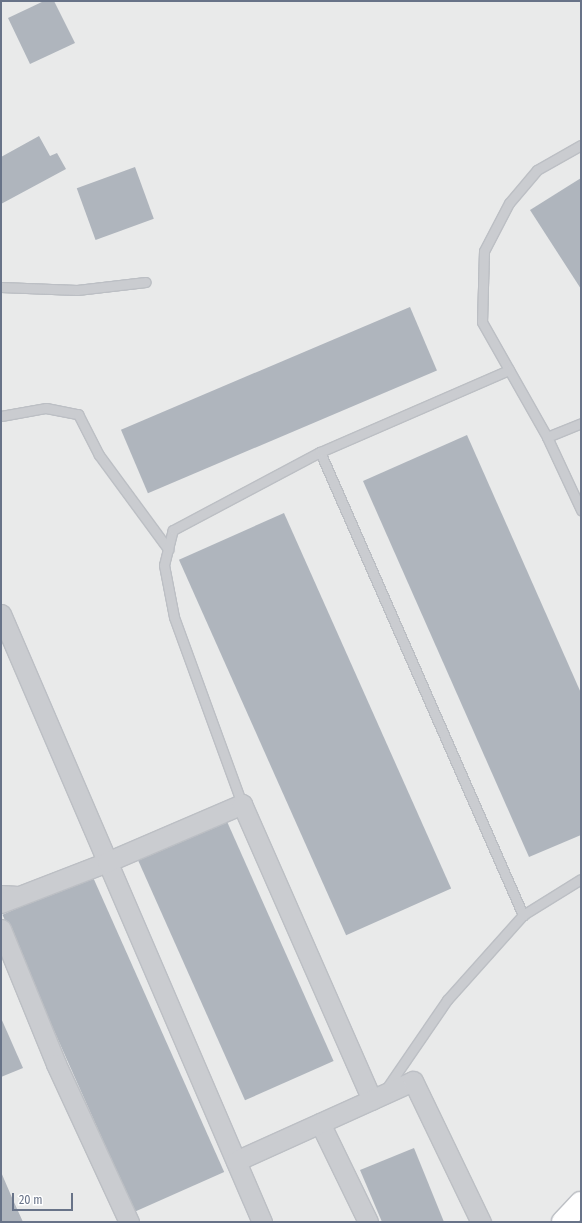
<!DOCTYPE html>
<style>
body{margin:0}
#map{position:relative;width:582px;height:1223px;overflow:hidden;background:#f8f9f6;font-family:"Fira Sans Condensed",sans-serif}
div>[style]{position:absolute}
.built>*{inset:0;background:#e9eaea;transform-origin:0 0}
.building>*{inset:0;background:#afb5bd;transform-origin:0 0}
.roads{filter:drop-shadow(1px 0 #bcbfc4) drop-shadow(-1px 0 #bcbfc4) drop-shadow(0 1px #bcbfc4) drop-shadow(0 -1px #bcbfc4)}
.lane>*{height:9px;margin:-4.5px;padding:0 4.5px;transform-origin:4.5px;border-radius:4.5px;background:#caccd0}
.street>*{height:19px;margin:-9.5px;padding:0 9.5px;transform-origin:9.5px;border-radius:9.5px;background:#caccd0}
.secondary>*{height:22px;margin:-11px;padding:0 11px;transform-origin:11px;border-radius:11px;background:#fff}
span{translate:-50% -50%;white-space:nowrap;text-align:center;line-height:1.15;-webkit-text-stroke:4px #fff;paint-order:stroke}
.frame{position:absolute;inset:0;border:2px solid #687388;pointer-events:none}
.scale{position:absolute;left:12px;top:1193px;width:61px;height:18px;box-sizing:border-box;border:2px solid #687388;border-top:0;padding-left:5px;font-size:12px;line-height:14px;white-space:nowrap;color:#687388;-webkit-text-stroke:3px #fff;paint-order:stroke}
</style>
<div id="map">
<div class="built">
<i style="left:1px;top:1px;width:580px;height:1221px"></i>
</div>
<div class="building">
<i style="clip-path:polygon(44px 1px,54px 1px,75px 43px,30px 64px,8px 18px)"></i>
<i style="clip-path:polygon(39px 136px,50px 156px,57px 153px,66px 169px,1px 204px,1px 157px)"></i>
<i style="left:135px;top:167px;width:55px;height:62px;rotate:70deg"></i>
<i style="clip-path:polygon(581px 178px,581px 289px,530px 210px)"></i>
<i style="left:410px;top:307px;width:69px;height:314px;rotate:67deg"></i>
<i style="clip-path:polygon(467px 435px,581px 693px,581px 835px,529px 857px,363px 481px)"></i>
<i style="left:284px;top:513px;width:411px;height:115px;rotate:66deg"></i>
<i style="left:225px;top:817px;width:267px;height:97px;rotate:66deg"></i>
<i style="left:92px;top:875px;width:325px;height:98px;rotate:66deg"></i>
<i style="clip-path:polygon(1px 1018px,23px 1068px,1px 1077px)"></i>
<i style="clip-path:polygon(414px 1148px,444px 1222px,382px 1222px,360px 1170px)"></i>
<i style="clip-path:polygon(1px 1172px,13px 1200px,23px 1222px,1px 1222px)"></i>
</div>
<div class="roads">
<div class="lane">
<i style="left:581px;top:145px;width:51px;rotate:150.4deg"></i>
<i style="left:537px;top:170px;width:43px;rotate:130.3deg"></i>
<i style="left:509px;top:203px;width:54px;rotate:117.5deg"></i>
<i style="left:484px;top:251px;width:71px;rotate:91.6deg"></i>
<i style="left:482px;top:322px;width:132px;rotate:60.5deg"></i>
<i style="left:547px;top:437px;width:81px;rotate:65deg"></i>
<i style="left:1px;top:287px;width:76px;rotate:2.3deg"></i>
<i style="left:77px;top:290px;width:69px;rotate:-6.6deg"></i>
<i style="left:1px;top:416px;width:46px;rotate:-10.1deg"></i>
<i style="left:46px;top:408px;width:33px;rotate:11deg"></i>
<i style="left:78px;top:414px;width:46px;rotate:62.9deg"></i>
<i style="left:99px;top:455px;width:117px;rotate:53.7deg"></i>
<i style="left:547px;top:437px;width:37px;rotate:-22deg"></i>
<i style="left:320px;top:452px;width:506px;rotate:66.33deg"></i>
<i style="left:242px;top:804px;width:199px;rotate:-110deg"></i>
<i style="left:174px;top:617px;width:53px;rotate:-100.9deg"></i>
<i style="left:164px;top:565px;width:36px;rotate:-76deg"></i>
<i style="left:173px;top:530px;width:166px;rotate:-28deg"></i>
<i style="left:320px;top:452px;width:206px;rotate:-23.5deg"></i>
<i style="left:1px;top:890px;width:17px;rotate:3deg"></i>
<i style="left:386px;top:1089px;width:108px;rotate:-55.6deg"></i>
<i style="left:447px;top:1000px;width:114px;rotate:-48.2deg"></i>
<i style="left:523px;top:915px;width:68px;rotate:-31.8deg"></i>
</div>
<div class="street">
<i style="left:1px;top:614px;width:662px;rotate:66.77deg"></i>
<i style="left:1px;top:903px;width:114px;rotate:-21.1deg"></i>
<i style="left:107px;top:862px;width:147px;rotate:-23.2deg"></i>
<i style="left:242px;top:804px;width:323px;rotate:66.3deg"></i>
<i style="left:1px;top:929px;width:146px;rotate:67.8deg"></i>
<i style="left:56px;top:1064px;width:174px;rotate:65.2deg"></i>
<i style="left:320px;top:1123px;width:110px;rotate:64.1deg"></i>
<i style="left:236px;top:1161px;width:194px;rotate:-24.3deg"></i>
<i style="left:413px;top:1081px;width:157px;rotate:64.3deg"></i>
</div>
<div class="secondary">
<i style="left:563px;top:1222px;width:26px;rotate:-47deg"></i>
</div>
</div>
<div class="frame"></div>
<div class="scale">20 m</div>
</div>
